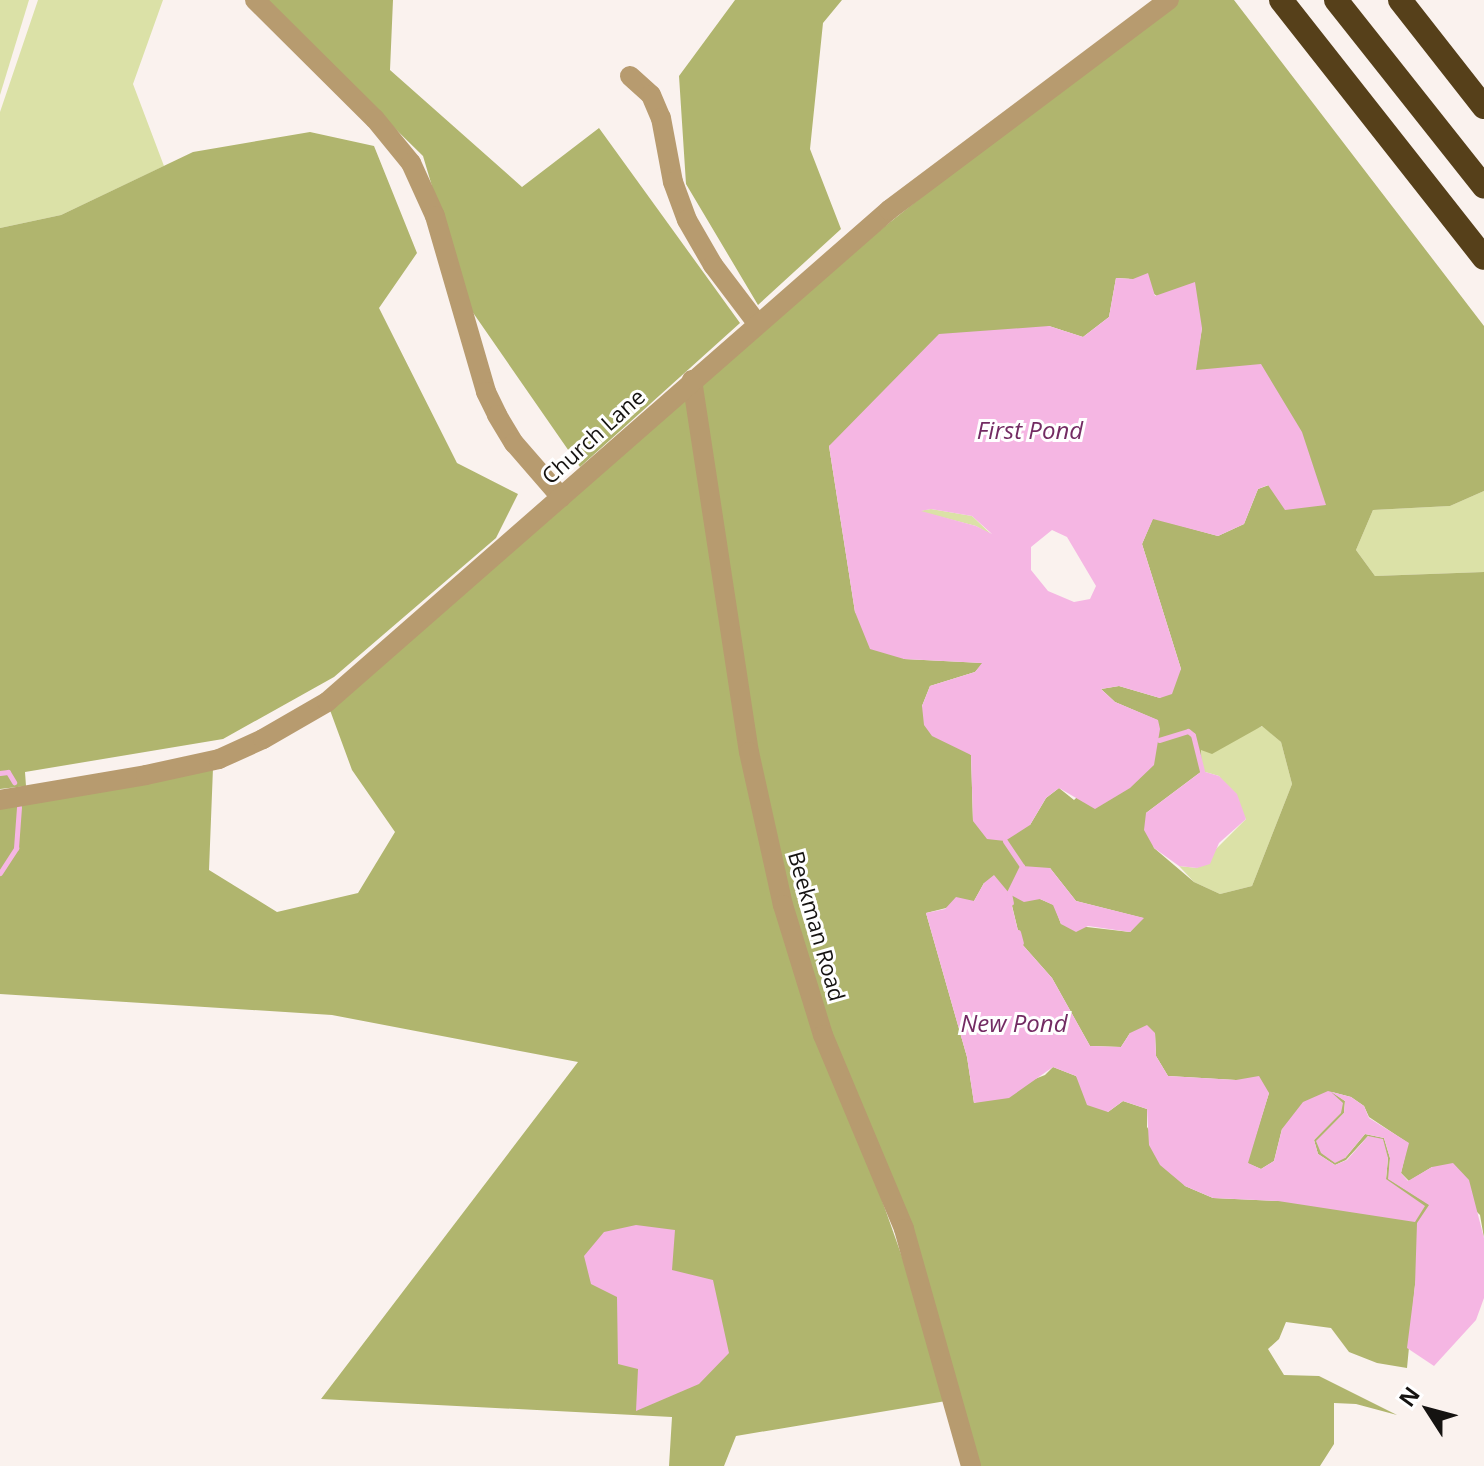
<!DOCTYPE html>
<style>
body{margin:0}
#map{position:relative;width:1484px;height:1466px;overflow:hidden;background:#faf2ee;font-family:"Open Sans",sans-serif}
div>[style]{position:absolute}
.green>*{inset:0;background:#dbe1a7}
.forest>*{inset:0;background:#b0b56e}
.water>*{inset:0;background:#f5b6e3}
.stream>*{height:5px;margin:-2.5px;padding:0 2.5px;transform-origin:2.5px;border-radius:2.5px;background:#f5b6e3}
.minor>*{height:20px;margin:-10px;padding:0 10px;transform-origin:10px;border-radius:10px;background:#b79b6f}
.highway>*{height:24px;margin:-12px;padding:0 12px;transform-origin:12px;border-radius:12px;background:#56401a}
span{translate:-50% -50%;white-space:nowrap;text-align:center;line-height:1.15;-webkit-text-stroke:6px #fff;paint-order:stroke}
.street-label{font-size:22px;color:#151311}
.water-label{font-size:24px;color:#732b63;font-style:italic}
.north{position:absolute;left:1388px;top:1370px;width:80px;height:80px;-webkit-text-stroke:6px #fff;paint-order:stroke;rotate:306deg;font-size:22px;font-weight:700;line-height:32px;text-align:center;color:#151311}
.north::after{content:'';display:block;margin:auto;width:28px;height:36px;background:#151311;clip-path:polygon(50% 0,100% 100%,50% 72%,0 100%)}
</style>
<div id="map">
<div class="green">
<i style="clip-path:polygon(0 0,29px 0,0 95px)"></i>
<i style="clip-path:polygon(38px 0,163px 0,133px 84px,164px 166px,61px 215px,0 228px,0 112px)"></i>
<i style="clip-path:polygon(1484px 491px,1484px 572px,1375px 576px,1356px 550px,1373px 510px,1450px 506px)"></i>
<i style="clip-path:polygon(931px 509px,972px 516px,993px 536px,976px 526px,918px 511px)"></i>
<i style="clip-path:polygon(1263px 726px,1281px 742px,1292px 784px,1252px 886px,1220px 894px,1194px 882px,1179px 866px,1197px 868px,1246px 819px,1219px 776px,1202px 771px,1201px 749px)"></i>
</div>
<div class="forest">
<i style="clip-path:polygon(264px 0,393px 0,390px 70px,522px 187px,599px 128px,740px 323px,580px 467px,467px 304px,423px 156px)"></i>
<i style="clip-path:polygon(735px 0,842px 0,823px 23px,810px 149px,841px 229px,758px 305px,686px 184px,679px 76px)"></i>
<i style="clip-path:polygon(evenodd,1169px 0,1234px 0,1484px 326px,1484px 491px,1450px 506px,1373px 510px,1356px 550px,1375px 576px,1484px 572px,1484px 1238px,1480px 1215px,1432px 1167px,1409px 1181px,1401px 1173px,1408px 1143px,1369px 1117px,1364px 1106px,1351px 1097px,1332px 1092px,1345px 1101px,1344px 1113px,1317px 1141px,1345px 1158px,1365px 1134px,1384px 1138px,1390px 1158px,1389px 1179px,1430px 1205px,1415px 1285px,1407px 1368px,1377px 1363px,1349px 1352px,1331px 1328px,1286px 1322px,1279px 1339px,1268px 1349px,1284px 1375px,1319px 1376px,1397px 1415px,1356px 1404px,1334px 1403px,1334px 1444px,1320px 1466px,971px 1466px,952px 1400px,736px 1436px,724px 1466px,669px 1466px,672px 1417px,321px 1399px,578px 1062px,332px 1015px,0 994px,0 808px,213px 768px,209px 870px,277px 912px,358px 893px,395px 832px,352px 770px,327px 702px,692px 380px,1169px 0,1116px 278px,1133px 279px,1202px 328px,1195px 370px,1269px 485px,1258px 489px,1244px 524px,1218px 536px,1153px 518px,1142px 544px,1181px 669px,1160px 698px,1119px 686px,1101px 689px,1115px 702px,1157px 720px,1074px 800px,1059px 788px,1046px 798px,1030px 825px,973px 821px,971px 755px,922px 706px,930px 686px,975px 672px,983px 663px,904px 659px,855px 612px,829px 446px,1049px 326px,1083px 337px,1109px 317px,1116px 278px,1169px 0,1262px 726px,1281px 742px,1292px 784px,1252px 886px,1220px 894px,1194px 882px,1154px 848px,1146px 813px,1202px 771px,1201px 750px,1212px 754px,1262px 726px,1169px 0,1050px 868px,1076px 901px,1143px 918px,1130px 932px,1061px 924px,1054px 905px,1040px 899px,1050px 868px,1169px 0,984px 883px,1009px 893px,1021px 943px,1052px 978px,1090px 1046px,1121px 1047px,1130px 1033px,1155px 1033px,1156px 1056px,1168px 1076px,1236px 1080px,1269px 1093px,1247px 1163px,1261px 1169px,1274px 1161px,1282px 1129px,1340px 1113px,1314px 1140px,1318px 1154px,1335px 1165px,1346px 1160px,1368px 1136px,1388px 1158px,1386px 1179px,1278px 1201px,1213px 1198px,1185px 1186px,1147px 1127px,1147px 1109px,1123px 1101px,1108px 1112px,1076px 1076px,1053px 1067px,1045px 1075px,974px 1103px,967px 1057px,926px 913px,974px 901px,984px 883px,1169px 0,831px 1056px,904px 1229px,947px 1384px,831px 1056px)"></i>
<i style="clip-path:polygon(310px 132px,374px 146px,417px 253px,379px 308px,457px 463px,518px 494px,496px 538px,334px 677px,223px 739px,25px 772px,26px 786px,0 789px,0 228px,61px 215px,193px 152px)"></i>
</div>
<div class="water">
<i style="clip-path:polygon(evenodd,1148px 273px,1155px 296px,1195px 282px,1202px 328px,1196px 370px,1261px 364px,1302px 432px,1326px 505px,1285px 510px,1268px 485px,1258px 489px,1244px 524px,1218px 536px,1153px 519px,1142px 544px,1181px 669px,1172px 694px,1160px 698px,1119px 686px,1101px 689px,1115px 702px,1158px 720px,1160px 729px,1154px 765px,1130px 788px,1095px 809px,1059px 788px,1046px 798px,1030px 825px,1005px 841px,987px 839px,973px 821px,971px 755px,932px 736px,924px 725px,922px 706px,930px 686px,975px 672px,982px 663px,904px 659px,870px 649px,855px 612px,829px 446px,939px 334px,1049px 326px,1083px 337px,1109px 317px,1116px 278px,1133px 279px,1148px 273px,931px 509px,972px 516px,992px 534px,976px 526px,921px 511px,931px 509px,1148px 273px,1052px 530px,1067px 537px,1096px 586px,1090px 599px,1074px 602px,1048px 591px,1031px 570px,1031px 547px,1052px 530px)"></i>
<i style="clip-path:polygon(1202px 771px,1219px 776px,1237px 794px,1246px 819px,1219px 843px,1210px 864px,1197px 868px,1179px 866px,1154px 848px,1144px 830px,1146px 813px)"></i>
<i style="clip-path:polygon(1022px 866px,1050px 868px,1076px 901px,1144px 918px,1130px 932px,1088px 926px,1076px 932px,1061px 924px,1053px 905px,1040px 899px,1024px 902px,1009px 894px,1021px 943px,1052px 978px,1090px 1046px,1121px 1047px,1130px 1033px,1147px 1025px,1155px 1033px,1156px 1056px,1168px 1076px,1236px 1080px,1259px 1076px,1269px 1093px,1248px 1163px,1261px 1169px,1274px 1161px,1282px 1129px,1303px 1102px,1328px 1091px,1351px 1097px,1364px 1106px,1369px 1118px,1409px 1143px,1401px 1173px,1408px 1181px,1432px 1167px,1453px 1163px,1469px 1180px,1484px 1238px,1484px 1298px,1476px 1320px,1434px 1366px,1407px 1348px,1415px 1285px,1417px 1223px,1429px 1205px,1388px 1179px,1390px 1158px,1384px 1138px,1365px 1134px,1345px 1158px,1335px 1163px,1321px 1153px,1316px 1141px,1344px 1113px,1345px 1101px,1331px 1092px,1343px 1103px,1341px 1113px,1314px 1140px,1318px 1154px,1335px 1165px,1347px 1160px,1368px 1136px,1383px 1139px,1388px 1158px,1386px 1179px,1425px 1206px,1415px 1222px,1278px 1201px,1213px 1198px,1185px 1186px,1160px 1165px,1149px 1145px,1147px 1109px,1123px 1101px,1108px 1112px,1087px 1105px,1076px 1076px,1053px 1067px,1009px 1098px,974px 1103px,967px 1057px,926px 913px,945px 909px,956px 897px,974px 901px,984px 883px,994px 875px,1009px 893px)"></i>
<i style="clip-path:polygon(636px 1225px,675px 1230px,672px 1270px,713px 1280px,729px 1353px,699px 1384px,636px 1411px,638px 1369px,618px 1364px,617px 1297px,591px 1284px,584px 1256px,604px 1232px)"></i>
</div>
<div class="stream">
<i style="left:1159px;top:740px;width:30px;rotate:-17deg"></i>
<i style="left:1188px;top:731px;width:6px;rotate:39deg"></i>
<i style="left:1193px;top:735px;width:37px;rotate:76deg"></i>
<i style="left:0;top:773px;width:8px;rotate:-7deg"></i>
<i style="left:8px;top:772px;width:12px;rotate:59deg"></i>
<i style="left:1005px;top:841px;width:30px;rotate:56deg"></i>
<i style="left:1022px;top:866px;width:30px;rotate:116deg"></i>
<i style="left:1009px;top:893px;width:10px;rotate:79deg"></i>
<i style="left:0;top:873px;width:30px;rotate:-57deg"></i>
<i style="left:16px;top:848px;width:41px;rotate:-85.8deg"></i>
<i style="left:1018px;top:932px;width:11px;rotate:75deg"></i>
</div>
<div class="minor">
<i style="left:255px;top:0;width:169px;rotate:44.8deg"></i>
<i style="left:375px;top:119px;width:57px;rotate:50.7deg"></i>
<i style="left:411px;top:163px;width:58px;rotate:65.6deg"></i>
<i style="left:435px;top:216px;width:183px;rotate:73.8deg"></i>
<i style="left:486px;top:392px;width:25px;rotate:64deg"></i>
<i style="left:497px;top:415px;width:33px;rotate:59deg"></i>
<i style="left:514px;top:443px;width:72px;rotate:49deg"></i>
<i style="left:630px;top:76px;width:28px;rotate:42deg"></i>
<i style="left:651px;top:95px;width:25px;rotate:67deg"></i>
<i style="left:661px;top:118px;width:65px;rotate:79.4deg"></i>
<i style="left:673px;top:182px;width:40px;rotate:69.8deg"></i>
<i style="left:687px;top:220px;width:52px;rotate:60deg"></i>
<i style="left:713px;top:265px;width:73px;rotate:52.8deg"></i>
<i style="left:692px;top:380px;width:376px;rotate:81.3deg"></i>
<i style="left:749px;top:752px;width:157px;rotate:77.5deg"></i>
<i style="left:783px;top:905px;width:136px;rotate:72.9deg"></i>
<i style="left:823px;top:1035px;width:210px;rotate:67.3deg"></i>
<i style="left:904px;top:1229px;width:246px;rotate:74.2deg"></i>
<i style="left:0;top:800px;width:148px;rotate:-9.7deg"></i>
<i style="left:146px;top:775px;width:75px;rotate:-12.4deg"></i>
<i style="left:219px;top:759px;width:48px;rotate:-24.4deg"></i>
<i style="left:263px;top:739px;width:74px;rotate:-30deg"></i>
<i style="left:327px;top:702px;width:747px;rotate:-41.2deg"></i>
<i style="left:889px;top:210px;width:350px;rotate:-36.9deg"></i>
</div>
<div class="highway">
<i style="left:1281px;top:0;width:328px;rotate:51.8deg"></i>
<i style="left:1336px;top:0;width:238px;rotate:51.6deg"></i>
<i style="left:1400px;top:0;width:136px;rotate:51.9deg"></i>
</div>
<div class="street-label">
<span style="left:593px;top:436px;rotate:-42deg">Church Lane</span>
<span style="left:817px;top:926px;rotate:74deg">Beekman Road</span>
</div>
<div class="water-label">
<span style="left:1030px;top:430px">First Pond</span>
<span style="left:1014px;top:1023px">New Pond</span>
</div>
<div class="north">N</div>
</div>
